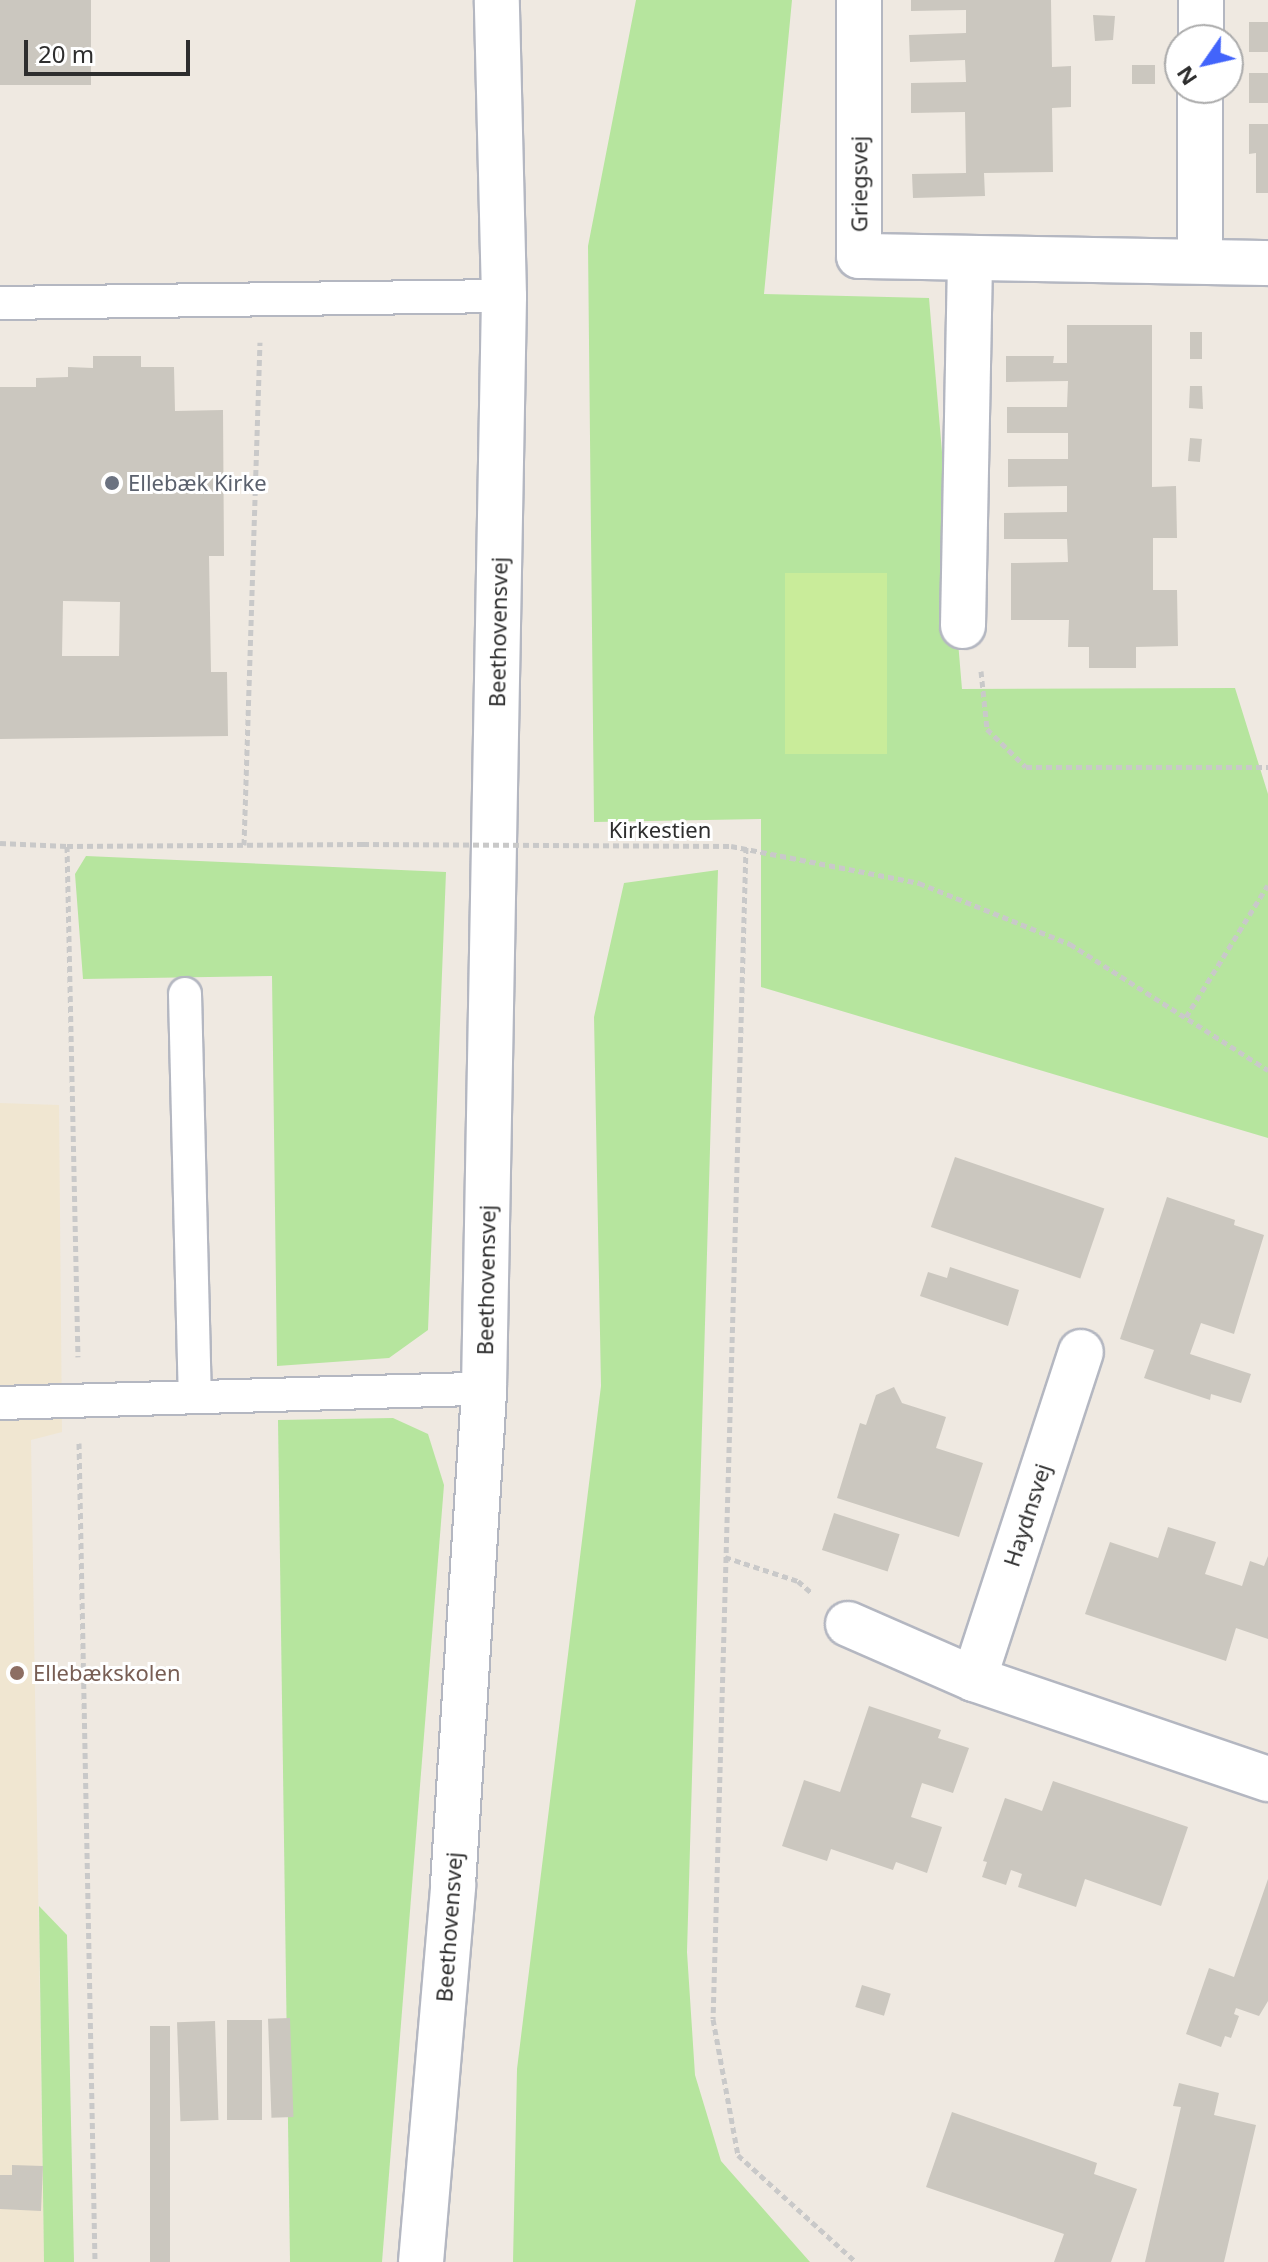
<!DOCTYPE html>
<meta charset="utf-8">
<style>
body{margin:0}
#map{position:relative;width:1268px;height:2262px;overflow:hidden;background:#efe9e1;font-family:"Noto Sans",sans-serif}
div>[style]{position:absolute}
.education>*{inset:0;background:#f0e6d1}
.green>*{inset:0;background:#b6e59e}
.pitch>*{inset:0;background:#c9ec9a;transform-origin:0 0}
.building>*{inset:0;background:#cbc7bf;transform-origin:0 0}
.path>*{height:5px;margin-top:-2.5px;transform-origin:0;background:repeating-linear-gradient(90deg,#c9c9c9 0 6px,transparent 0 10px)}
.roads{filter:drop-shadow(2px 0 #b4b7c1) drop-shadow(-2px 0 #b4b7c1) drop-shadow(0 2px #b4b7c1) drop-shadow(0 -2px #b4b7c1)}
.service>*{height:32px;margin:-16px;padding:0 16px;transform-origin:16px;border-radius:16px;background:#fff}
.minor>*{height:44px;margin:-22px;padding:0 22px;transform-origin:22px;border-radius:22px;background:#fff}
.tertiary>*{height:44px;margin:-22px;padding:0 22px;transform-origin:22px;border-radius:22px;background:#fff}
.path-bridge>*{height:5px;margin-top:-2.5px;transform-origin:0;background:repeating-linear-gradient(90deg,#c9c9c9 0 6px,transparent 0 10px)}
.dots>*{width:22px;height:22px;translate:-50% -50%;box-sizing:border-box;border:4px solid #fff;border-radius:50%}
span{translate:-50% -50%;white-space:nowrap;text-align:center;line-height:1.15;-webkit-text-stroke:6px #fff;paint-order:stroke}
.street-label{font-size:22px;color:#2e2e2e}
.worship-label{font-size:22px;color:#5b616d}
.left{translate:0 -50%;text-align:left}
.education-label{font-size:22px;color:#785e54}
.north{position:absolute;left:1164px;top:24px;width:80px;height:80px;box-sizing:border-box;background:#fff;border:2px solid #ababab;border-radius:50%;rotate:236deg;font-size:22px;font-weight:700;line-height:32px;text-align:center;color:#2e2e2e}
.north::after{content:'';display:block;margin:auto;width:28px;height:36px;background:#4264fb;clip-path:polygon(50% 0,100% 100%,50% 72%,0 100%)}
.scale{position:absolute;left:24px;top:40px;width:166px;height:36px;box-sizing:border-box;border:4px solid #2e2e2e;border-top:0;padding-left:10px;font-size:24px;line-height:28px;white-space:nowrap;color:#2e2e2e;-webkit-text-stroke:6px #fff;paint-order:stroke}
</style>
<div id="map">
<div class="education">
<i style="clip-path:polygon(0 1103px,59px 1105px,62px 1432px,31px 1440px,44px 2262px,0 2262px)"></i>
</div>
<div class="green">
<i style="clip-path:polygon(636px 0,792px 0,764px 294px,929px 298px,962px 689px,1235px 688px,1268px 794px,1268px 1138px,761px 987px,761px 819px,594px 822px,588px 246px)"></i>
<i style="clip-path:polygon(86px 856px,446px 872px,428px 1330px,389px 1358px,277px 1366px,272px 976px,83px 979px,75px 874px)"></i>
<i style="clip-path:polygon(718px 870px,687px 1952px,695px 2075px,721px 2161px,810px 2262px,513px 2262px,517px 2069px,601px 1386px,594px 1017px,624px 883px)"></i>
<i style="clip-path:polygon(393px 1418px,428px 1434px,444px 1485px,382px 2262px,290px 2262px,278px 1420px)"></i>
<i style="clip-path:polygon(39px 1906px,67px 1935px,74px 2262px,44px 2262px)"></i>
</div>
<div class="pitch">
<i style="left:785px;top:573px;width:102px;height:181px"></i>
</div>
<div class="building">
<i style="left:0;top:0;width:91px;height:85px"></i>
<i style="clip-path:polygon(911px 0,1051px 0,1052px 67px,1071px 66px,1071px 107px,1052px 108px,1053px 172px,984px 173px,985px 196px,913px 198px,912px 174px,966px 173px,965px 112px,911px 113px,911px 83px,966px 82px,965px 60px,910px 62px,909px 35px,966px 33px,966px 10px,911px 11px)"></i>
<i style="clip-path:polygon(1093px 15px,1115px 16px,1113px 40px,1095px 41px)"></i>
<i style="left:1249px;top:22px;width:19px;height:30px"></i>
<i style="left:1155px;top:65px;width:19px;height:23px;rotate:90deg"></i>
<i style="left:1249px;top:73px;width:19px;height:30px"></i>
<i style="clip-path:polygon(1249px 124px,1268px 124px,1268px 193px,1256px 193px,1256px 153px,1249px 154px)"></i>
<i style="clip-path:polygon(1067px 325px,1152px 325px,1152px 487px,1176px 486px,1177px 538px,1153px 538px,1153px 590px,1177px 590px,1178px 646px,1136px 647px,1136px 668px,1089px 668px,1089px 647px,1068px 647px,1069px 620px,1011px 620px,1011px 563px,1068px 562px,1067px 539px,1004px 539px,1004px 513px,1067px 512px,1067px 486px,1008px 487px,1008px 459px,1068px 459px,1068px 433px,1007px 433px,1007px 407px,1067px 407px,1068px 381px,1006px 382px,1006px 356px,1054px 356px,1053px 363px,1067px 363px)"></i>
<i style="left:1190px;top:332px;width:12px;height:27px"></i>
<i style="clip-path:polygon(evenodd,93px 356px,141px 356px,141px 367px,174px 367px,175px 411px,223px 410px,224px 556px,209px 556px,211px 672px,227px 672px,228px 736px,0 739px,0 387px,36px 387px,36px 378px,68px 377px,68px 367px,93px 368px,93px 356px,63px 601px,120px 602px,119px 656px,62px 656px,63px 601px)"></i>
<i style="clip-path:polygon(1190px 386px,1202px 386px,1203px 409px,1189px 408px)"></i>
<i style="left:1190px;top:438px;width:12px;height:23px;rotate:5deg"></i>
<i style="left:955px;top:1157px;width:158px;height:74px;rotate:19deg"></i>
<i style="clip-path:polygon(1167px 1197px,1235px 1220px,1234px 1225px,1264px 1235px,1234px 1334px,1201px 1323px,1190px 1354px,1251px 1374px,1241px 1403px,1211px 1394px,1210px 1400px,1144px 1378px,1154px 1350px,1120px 1339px)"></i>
<i style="clip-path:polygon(950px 1267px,1019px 1290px,1008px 1326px,920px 1296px,928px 1272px,947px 1278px)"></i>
<i style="clip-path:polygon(894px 1387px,902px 1403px,946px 1417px,936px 1448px,983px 1463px,959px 1537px,837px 1498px,860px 1423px,866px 1425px,876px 1395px)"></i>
<i style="left:834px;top:1513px;width:69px;height:39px;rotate:18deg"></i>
<i style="clip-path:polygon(1168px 1527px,1216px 1542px,1205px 1574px,1242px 1586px,1250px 1561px,1264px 1566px,1268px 1556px,1268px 1639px,1236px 1628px,1226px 1661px,1085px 1614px,1110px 1542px,1158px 1558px)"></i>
<i style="clip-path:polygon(869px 1706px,941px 1730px,938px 1738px,969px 1748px,953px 1793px,922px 1783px,911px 1817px,942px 1827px,927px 1873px,896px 1862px,893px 1870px,831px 1849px,827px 1861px,782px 1846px,804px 1780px,840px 1792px)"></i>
<i style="clip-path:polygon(1053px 1781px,1188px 1827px,1161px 1906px,1085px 1879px,1076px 1907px,1018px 1887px,1022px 1874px,1011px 1870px,1006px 1885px,982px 1877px,987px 1862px,983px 1861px,1005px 1798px,1042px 1811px)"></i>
<i style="clip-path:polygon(1268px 1879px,1268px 2001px,1259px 2016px,1236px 2008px,1234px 2014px,1239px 2016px,1231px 2038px,1225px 2036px,1221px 2047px,1186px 2034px,1209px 1968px,1234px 1977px)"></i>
<i style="left:862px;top:1985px;width:30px;height:23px;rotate:17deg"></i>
<i style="left:290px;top:2018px;width:99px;height:22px;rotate:88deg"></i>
<i style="left:227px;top:2020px;width:35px;height:100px"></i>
<i style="left:215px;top:2021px;width:99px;height:38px;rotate:88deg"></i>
<i style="left:150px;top:2026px;width:20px;height:236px"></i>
<i style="clip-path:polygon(1179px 2083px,1219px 2093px,1214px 2115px,1256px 2125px,1224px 2262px,1145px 2262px,1181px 2107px,1173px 2106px)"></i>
<i style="clip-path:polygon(952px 2112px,1097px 2163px,1094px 2174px,1137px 2189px,1111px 2262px,1054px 2262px,1064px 2234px,926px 2187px)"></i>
<i style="clip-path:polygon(12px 2165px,43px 2166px,41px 2211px,0 2209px,0 2175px,12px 2175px)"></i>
</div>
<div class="path">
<i style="left:981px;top:671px;width:58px;rotate:84.1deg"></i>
<i style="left:987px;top:729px;width:54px;rotate:44.3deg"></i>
<i style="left:1026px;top:767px;width:242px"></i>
<i style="left:0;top:843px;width:67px;rotate:2.6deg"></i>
<i style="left:67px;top:846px;width:296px;rotate:-0.4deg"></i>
<i style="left:244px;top:845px;width:503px;rotate:-88.18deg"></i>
<i style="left:67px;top:846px;width:511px;rotate:88.77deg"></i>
<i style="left:731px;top:846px;width:192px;rotate:11.1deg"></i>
<i style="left:919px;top:883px;width:163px;rotate:22deg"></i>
<i style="left:1070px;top:944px;width:235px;rotate:32.5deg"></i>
<i style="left:746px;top:847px;width:1172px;rotate:91.61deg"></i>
<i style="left:713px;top:2019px;width:138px;rotate:79.6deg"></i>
<i style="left:738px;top:2155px;width:159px;rotate:42.2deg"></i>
<i style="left:1186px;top:1017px;width:155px;rotate:-58.2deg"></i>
<i style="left:79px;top:1443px;width:819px;rotate:88.88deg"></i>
<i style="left:725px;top:1557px;width:77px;rotate:18.2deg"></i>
<i style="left:798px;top:1581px;width:18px;rotate:41deg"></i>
</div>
<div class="roads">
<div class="service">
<i style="left:0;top:303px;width:504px;rotate:-0.8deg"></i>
<i style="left:185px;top:994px;width:403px;rotate:88.6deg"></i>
<i style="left:0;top:1403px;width:484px;rotate:-1.7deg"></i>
</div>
<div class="minor">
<i style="left:859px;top:0;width:256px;rotate:90deg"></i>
<i style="left:859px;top:256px;width:409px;rotate:1deg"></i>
<i style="left:1201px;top:40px;width:40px;rotate:-90deg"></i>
<i style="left:1200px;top:261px;width:173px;rotate:-90deg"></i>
<i style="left:963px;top:626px;width:368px;rotate:-88.9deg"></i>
<i style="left:848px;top:1624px;width:137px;rotate:23.6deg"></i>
<i style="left:974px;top:1679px;width:311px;rotate:18.8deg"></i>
<i style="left:974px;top:1679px;width:344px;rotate:-71.9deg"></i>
</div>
<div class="tertiary">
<i style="left:421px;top:2262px;width:378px;rotate:-85.1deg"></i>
<i style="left:453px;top:1885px;width:497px;rotate:-86.4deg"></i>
<i style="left:484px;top:1389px;width:1093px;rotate:-88.95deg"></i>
<i style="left:504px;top:296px;width:296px;rotate:-91.4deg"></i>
</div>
</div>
<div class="path-bridge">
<i style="left:363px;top:844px;width:368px;rotate:0.3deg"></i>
</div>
<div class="dots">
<i style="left:112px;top:483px;background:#6b7280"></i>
<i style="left:17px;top:1673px;background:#8d6e63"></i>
</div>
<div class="street-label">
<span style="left:859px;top:184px;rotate:-90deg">Griegsvej</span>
<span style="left:498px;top:632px;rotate:-89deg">Beethovensvej</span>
<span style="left:660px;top:830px">Kirkestien</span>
<span style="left:486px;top:1280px;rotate:-89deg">Beethovensvej</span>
<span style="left:1027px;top:1515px;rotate:-72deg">Haydnsvej</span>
<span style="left:449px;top:1927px;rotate:-86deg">Beethovensvej</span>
</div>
<div class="worship-label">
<span class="left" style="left:128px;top:483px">Ellebæk Kirke</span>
</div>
<div class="education-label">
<span class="left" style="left:33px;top:1673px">Ellebækskolen</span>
</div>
<div class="north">N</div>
<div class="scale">20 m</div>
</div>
